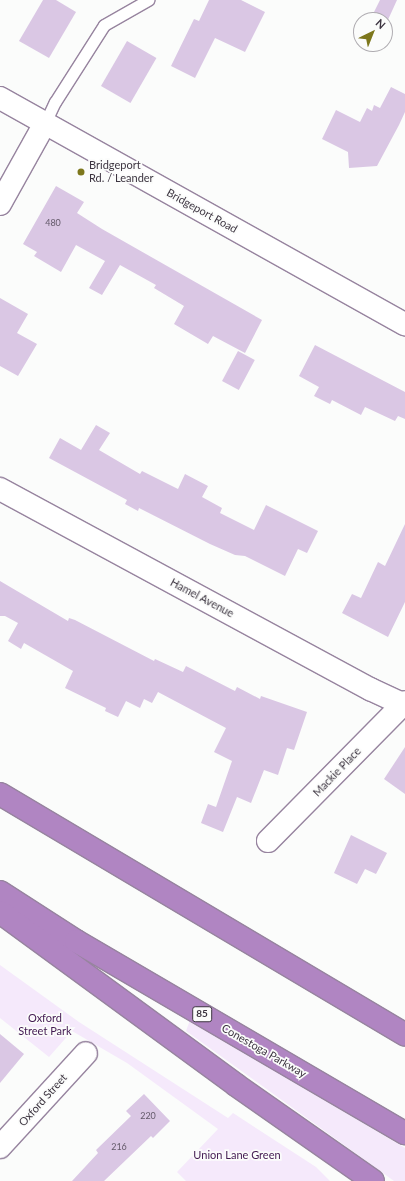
<!DOCTYPE html>
<style>
body{margin:0}
#map{position:relative;width:405px;height:1181px;overflow:hidden;background:#fbfcfb;font-family:Lato,sans-serif}
div>[style]{position:absolute}
.green>*{inset:0;background:#f5e9fb}
.building>*{inset:0;background:#dac7e4;transform-origin:0 0}
.roads{filter:drop-shadow(1px 0 #97849f) drop-shadow(-1px 0 #97849f) drop-shadow(0 1px #97849f) drop-shadow(0 -1px #97849f)}
.service>*{height:11px;margin:-5.5px;padding:0 5.5px;transform-origin:5.5px;border-radius:5.5px;background:#fff}
.minor>*{height:22px;margin:-11px;padding:0 11px;transform-origin:11px;border-radius:11px;background:#fff}
.secondary>*{height:22px;margin:-11px;padding:0 11px;transform-origin:11px;border-radius:11px;background:#fff}
.motorway>*{height:22px;margin:-11px;padding:0 11px;transform-origin:11px;border-radius:11px;background:#b085c2}
.dots>*{width:11px;height:11px;translate:-50% -50%;box-sizing:border-box;border:2px solid #fbfcfb;border-radius:50%}
span{translate:-50% -50%;white-space:nowrap;text-align:center;line-height:1.15;-webkit-text-stroke:3.5px #fbfcfb;paint-order:stroke}
.number-label{font-size:9px;color:#645a6a}
.number-label span{-webkit-text-stroke-width:0}
.shield-label span{padding:1px 3px;background:#fbfcfb;border:1px solid;border-radius:3px;-webkit-text-stroke-width:0}
.shield-label{font-size:10px;color:#3d3541;font-weight:700}
.poi-label{font-size:11px;color:#3d3541}
.left{translate:0 -50%;text-align:left}
.street-label{font-size:11px;color:#3d3541}
.park-label{font-size:11px;color:#421951}
.north{position:absolute;left:353px;top:12px;width:40px;height:40px;box-sizing:border-box;background:#fbfcfb;border:1px solid #afacb1;border-radius:50%;rotate:43deg;font-size:11px;font-weight:700;line-height:16px;text-align:center;color:#3d3541}
.north::after{content:'';display:block;margin:auto;width:14px;height:18px;background:#7d771c;clip-path:polygon(50% 0,100% 100%,50% 72%,0 100%)}
</style>
<div id="map">
<div class="green">
<i style="clip-path:polygon(0 965px,79px 1022px,228px 1118px,233px 1113px,316px 1167px,330px 1181px,186px 1181px,177px 1172px,218px 1129px,127px 1063px,72px 1031px,49px 1057px,0 1018px)"></i>
<i style="clip-path:polygon(190px 1020px,405px 1148px,405px 1181px,394px 1181px,186px 1031px)"></i>
</div>
<div class="building">
<i style="clip-path:polygon(43px 0,56px 0,76px 12px,49px 58px,19px 41px)"></i>
<i style="clip-path:polygon(209px 0,241px 0,265px 12px,245px 52px,215px 38px,195px 78px,171px 66px,194px 19px,199px 21px)"></i>
<i style="clip-path:polygon(380px 0,397px 0,387px 22px,372px 16px)"></i>
<i style="left:127px;top:41px;width:34px;height:52px;rotate:30deg"></i>
<i style="clip-path:polygon(391px 87px,405px 94px,405px 112px,399px 125px,377px 166px,349px 168px,348px 152px,322px 139px,336px 110px,360px 122px,367px 108px,372px 111px,374px 105px,380px 108px)"></i>
<i style="clip-path:polygon(56px 186px,84px 202px,77px 213px,102px 229px,262px 320px,245px 353px,213px 336px,208px 344px,174px 324px,184px 306px,154px 288px,156px 285px,120px 265px,102px 295px,89px 288px,105px 261px,76px 245px,61px 272px,34px 256px,37px 252px,23px 244px)"></i>
<i style="clip-path:polygon(0 298px,28px 314px,17px 333px,37px 344px,18px 376px,0 366px)"></i>
<i style="clip-path:polygon(315px 345px,405px 392px,405px 419px,398px 416px,395px 421px,365px 407px,361px 415px,332px 400px,330px 404px,314px 396px,319px 387px,299px 376px)"></i>
<i style="left:238px;top:351px;width:19px;height:34px;rotate:28deg"></i>
<i style="clip-path:polygon(96px 425px,110px 433px,99px 450px,140px 474px,142px 471px,178px 489px,185px 474px,208px 486px,202px 497px,222px 508px,220px 513px,254px 530px,266px 505px,318px 531px,307px 553px,298px 549px,285px 576px,245px 556px,235px 555px,210px 544px,139px 508px,138px 511px,125px 504px,127px 500px,49px 458px,60px 438px,81px 450px)"></i>
<i style="clip-path:polygon(405px 524px,405px 602px,388px 637px,342px 613px,352px 594px,361px 598px,378px 562px,385px 566px)"></i>
<i style="clip-path:polygon(0 581px,68px 621px,69px 618px,75px 620px,154px 661px,155px 659px,183px 672px,186px 666px,235px 691px,237px 687px,260px 699px,261px 696px,307px 712px,294px 750px,287px 748px,278px 775px,264px 770px,251px 803px,237px 797px,223px 832px,201px 823px,208px 804px,216px 807px,232px 761px,214px 752px,226px 728px,158px 692px,152px 703px,144px 699px,140px 708px,126px 701px,118px 717px,105px 711px,106px 708px,65px 688px,73px 671px,24px 643px,21px 649px,8px 641px,18px 623px,5px 616px,0 616px)"></i>
<i style="clip-path:polygon(405px 747px,405px 794px,384px 779px)"></i>
<i style="clip-path:polygon(351px 835px,387px 853px,376px 874px,365px 869px,357px 884px,334px 873px)"></i>
<i style="clip-path:polygon(0 1034px,24px 1054px,0 1083px)"></i>
<i style="clip-path:polygon(144px 1094px,170px 1121px,153px 1138px,151px 1136px,104px 1181px,72px 1181px,98px 1153px,96px 1150px,131px 1116px,126px 1111px)"></i>
</div>
<div class="roads">
<div class="service">
<i style="left:45px;top:123px;width:23px;rotate:-65deg"></i>
<i style="left:55px;top:102px;width:91px;rotate:-57.5deg"></i>
<i style="left:104px;top:25px;width:51px;rotate:-29.6deg"></i>
</div>
<div class="minor">
<i style="left:0;top:204px;width:93px;rotate:-60.9deg"></i>
<i style="left:0;top:489px;width:421px;rotate:28.4deg"></i>
<i style="left:370px;top:689px;width:38px;rotate:25deg"></i>
<i style="left:268px;top:841px;width:195px;rotate:-45.4deg"></i>
<i style="left:0;top:1147px;width:127px;rotate:-47.5deg"></i>
</div>
<div class="secondary">
<i style="left:0;top:98px;width:464px;rotate:29.2deg"></i>
</div>
<div class="motorway">
<i style="left:0;top:794px;width:471px;rotate:30.7deg"></i>
<i style="left:0;top:892px;width:90px;rotate:32.8deg"></i>
<i style="left:76px;top:941px;width:381px;rotate:30.3deg"></i>
<i style="left:0;top:912px;width:293px;rotate:36.2deg"></i>
<i style="left:236px;top:1085px;width:167px;rotate:35deg"></i>
</div>
</div>
<div class="dots">
<i style="left:81px;top:172px;background:#7d771c"></i>
</div>
<div class="number-label">
<span style="left:53px;top:223px">480</span>
<span style="left:148px;top:1116px">220</span>
<span style="left:119px;top:1147px">216</span>
</div>
<div class="shield-label">
<span style="left:202px;top:1014px">85</span>
</div>
<div class="poi-label">
<span class="left" style="left:89px;top:172px">Bridgeport<br>Rd. / Leander</span>
</div>
<div class="street-label">
<span style="left:202px;top:211px;rotate:29deg">Bridgeport Road</span>
<span style="left:202px;top:598px;rotate:28deg">Hamel Avenue</span>
<span style="left:337px;top:772px;rotate:-46deg">Mackie Place</span>
<span style="left:264px;top:1051px;rotate:30deg">Conestoga Parkway</span>
<span style="left:43px;top:1100px;rotate:-48deg">Oxford Street</span>
</div>
<div class="park-label">
<span style="left:45px;top:1025px">Oxford<br>Street Park</span>
<span style="left:237px;top:1155px">Union Lane Green</span>
</div>
<div class="north">N</div>
</div>
